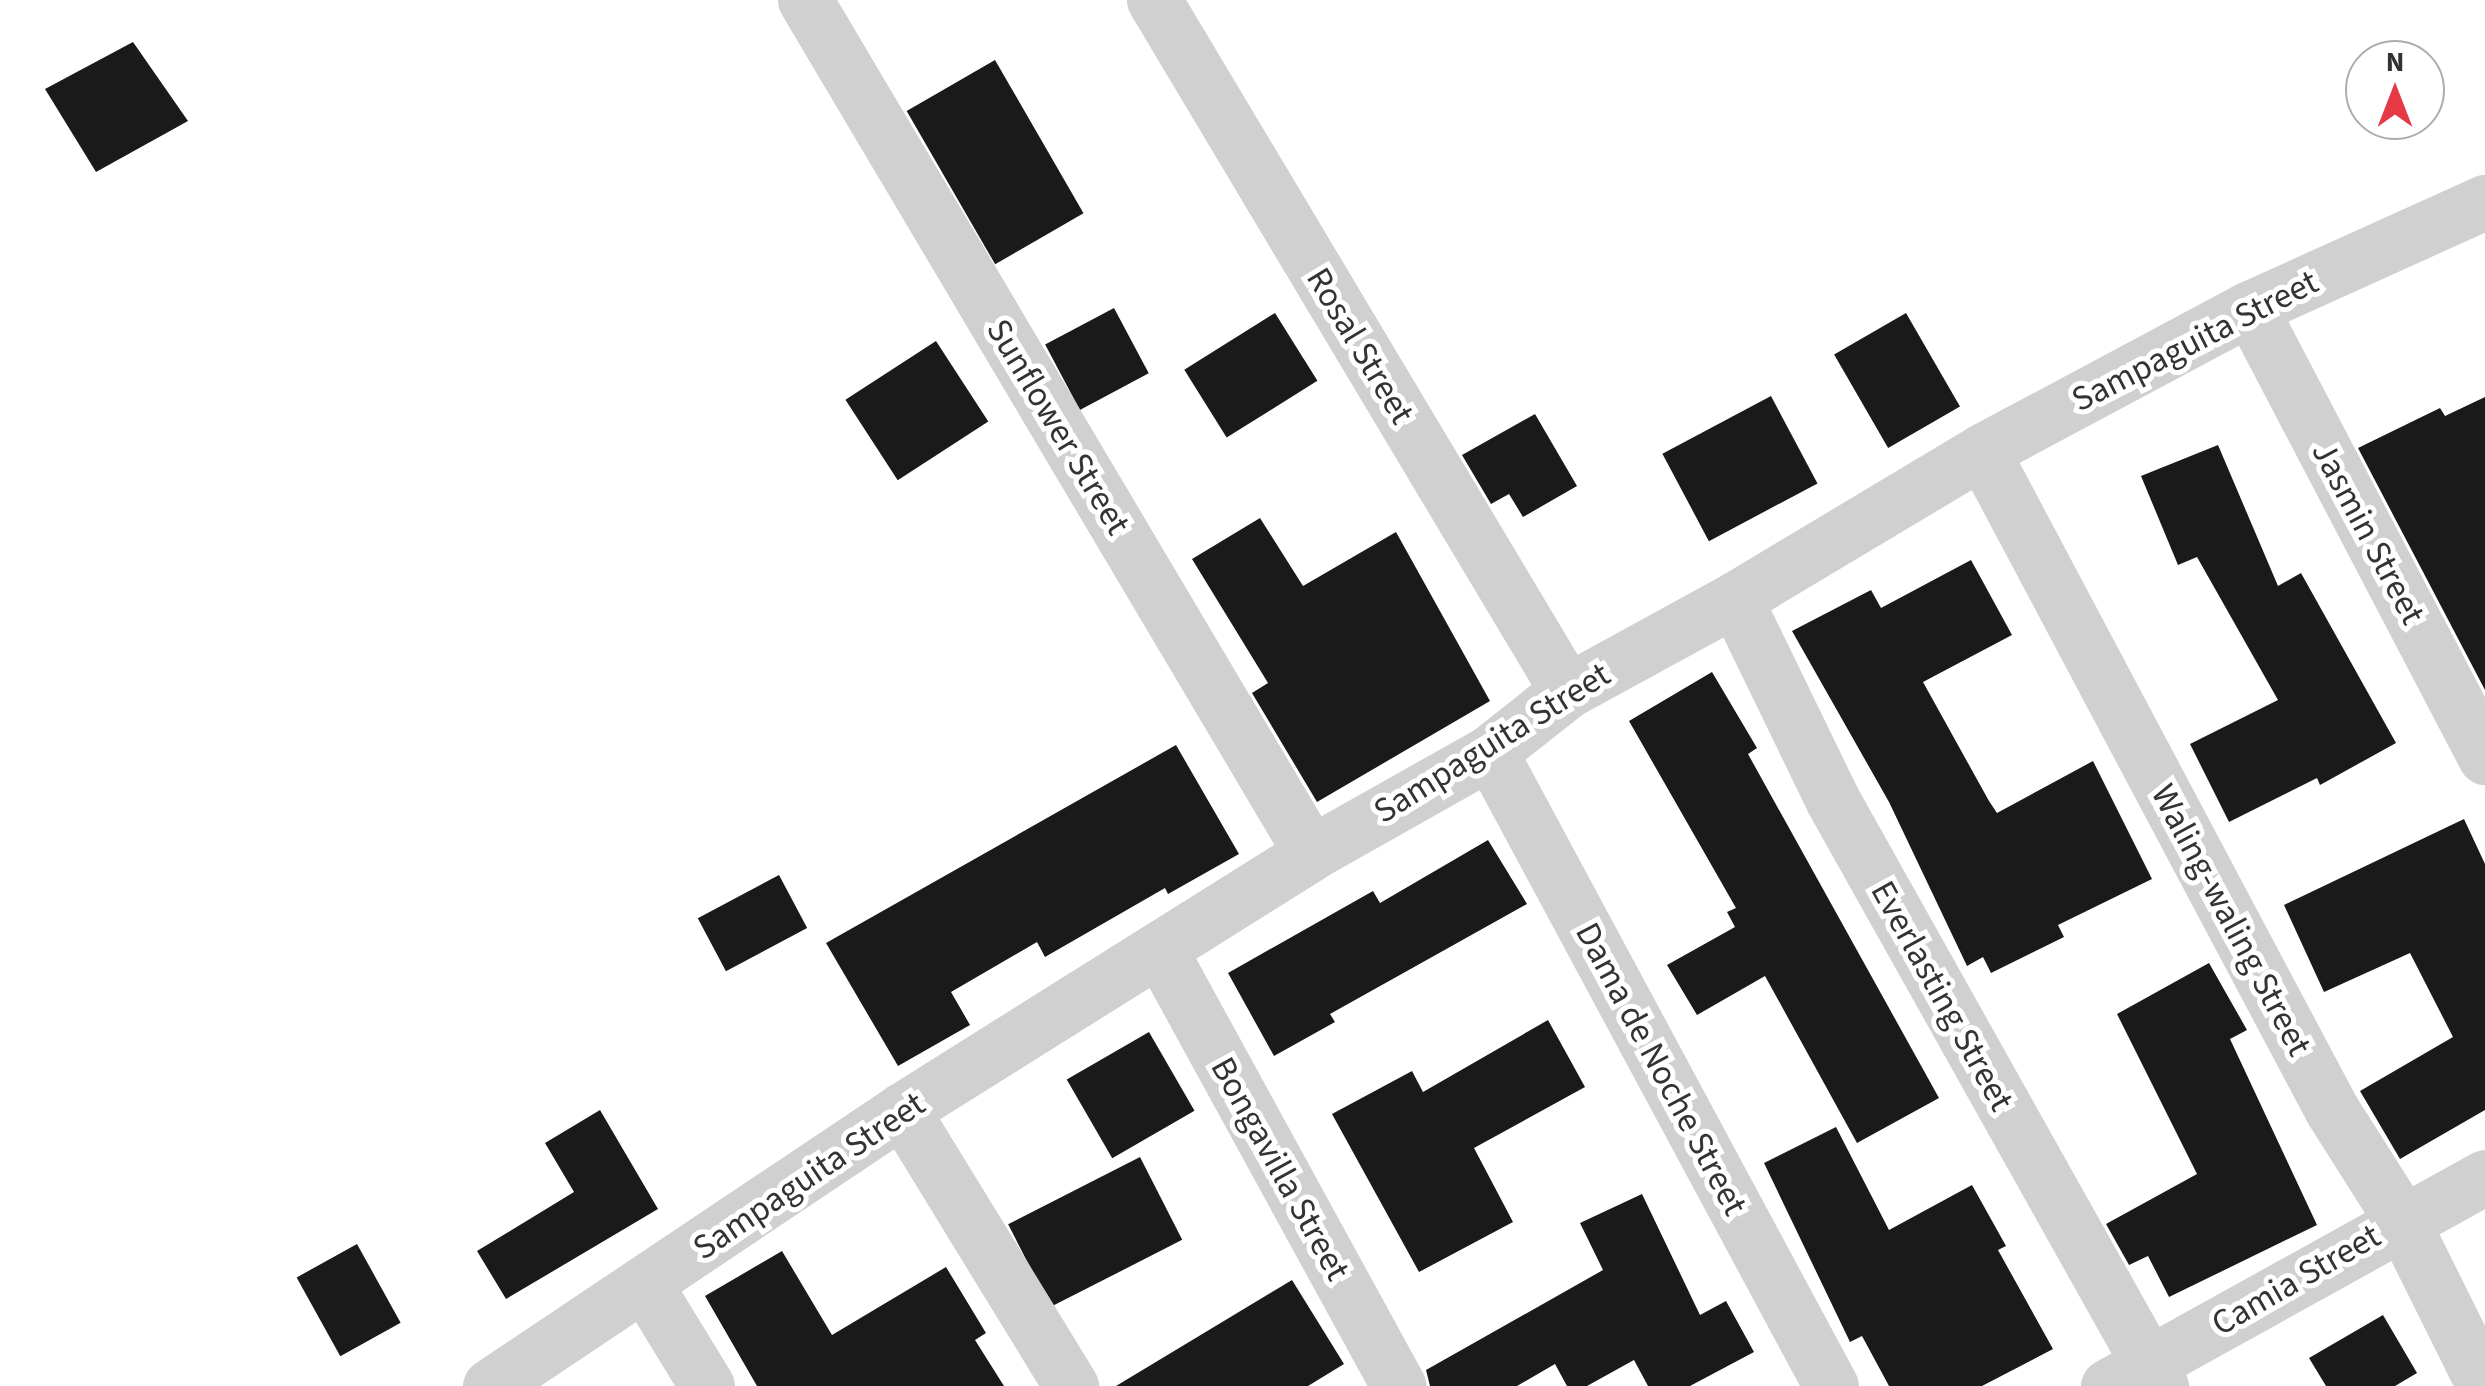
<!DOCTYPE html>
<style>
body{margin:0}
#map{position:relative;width:2485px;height:1386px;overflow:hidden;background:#fff;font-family:"Source Sans 3",sans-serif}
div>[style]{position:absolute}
.building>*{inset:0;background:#1a1a1a;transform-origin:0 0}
.minor>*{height:55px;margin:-27.5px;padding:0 27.5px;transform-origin:27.5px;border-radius:27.5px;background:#d0d0d0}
span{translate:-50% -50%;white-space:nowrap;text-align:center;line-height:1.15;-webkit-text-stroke:10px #fff;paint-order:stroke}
.street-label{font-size:35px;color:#333}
.north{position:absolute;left:2345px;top:40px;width:100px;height:100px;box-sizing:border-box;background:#fff;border:2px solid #adadad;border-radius:50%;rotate:0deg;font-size:28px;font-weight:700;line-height:40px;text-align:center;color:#333}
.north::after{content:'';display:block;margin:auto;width:35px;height:45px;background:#e63946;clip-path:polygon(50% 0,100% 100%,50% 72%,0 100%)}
</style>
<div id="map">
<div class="building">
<i style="clip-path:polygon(133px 42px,188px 121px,96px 172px,45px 89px)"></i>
<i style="left:995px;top:60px;width:177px;height:102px;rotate:60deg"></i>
<i style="left:1114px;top:308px;width:74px;height:78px;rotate:62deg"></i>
<i style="left:1275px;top:313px;width:80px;height:107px;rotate:58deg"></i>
<i style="left:1906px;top:313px;width:108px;height:83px;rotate:60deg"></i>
<i style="left:936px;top:341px;width:96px;height:108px;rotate:57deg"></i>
<i style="left:1771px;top:396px;width:99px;height:123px;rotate:62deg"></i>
<i style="clip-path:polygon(2485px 397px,2485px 690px,2358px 448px,2440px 408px,2445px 416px)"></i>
<i style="clip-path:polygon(1535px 414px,1577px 486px,1523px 517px,1509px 494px,1491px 504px,1462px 455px)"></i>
<i style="clip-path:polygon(2218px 445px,2278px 586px,2301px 573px,2396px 743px,2320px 785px,2317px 778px,2229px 822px,2190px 744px,2278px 700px,2197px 557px,2178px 565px,2141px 476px)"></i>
<i style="clip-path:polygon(1260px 518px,1303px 586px,1396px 532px,1490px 701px,1317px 802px,1252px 693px,1268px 683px,1192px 559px)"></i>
<i style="clip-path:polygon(1971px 560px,2012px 635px,1923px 682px,1989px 801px,1997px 813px,2093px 761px,2152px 879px,2058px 925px,2064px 937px,1991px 973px,1983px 957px,1967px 966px,1889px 802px,1792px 631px,1871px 590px,1881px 608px)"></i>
<i style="clip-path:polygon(1712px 672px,1757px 748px,1748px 754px,1939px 1098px,1857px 1143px,1765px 976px,1697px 1015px,1667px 965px,1735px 927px,1727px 912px,1736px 908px,1629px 721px)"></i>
<i style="clip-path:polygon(1176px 745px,1239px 854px,1168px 894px,1165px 888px,1045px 957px,1037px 942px,951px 992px,970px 1025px,898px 1066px,826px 943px)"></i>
<i style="clip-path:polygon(2464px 819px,2485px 864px,2485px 1110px,2400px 1159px,2360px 1091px,2453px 1037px,2410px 953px,2324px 992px,2284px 905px)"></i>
<i style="clip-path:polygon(1488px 840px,1527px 904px,1330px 1014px,1335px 1022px,1274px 1056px,1228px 973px,1373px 891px,1380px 903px)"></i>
<i style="left:779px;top:875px;width:60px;height:92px;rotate:62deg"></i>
<i style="clip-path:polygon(2209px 963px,2247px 1030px,2230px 1039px,2317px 1225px,2169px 1297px,2148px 1256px,2129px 1265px,2106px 1224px,2197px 1174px,2117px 1014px)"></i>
<i style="clip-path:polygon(1548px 1020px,1585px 1087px,1474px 1148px,1513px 1222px,1419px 1272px,1332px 1114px,1412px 1071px,1423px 1092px)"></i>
<i style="left:1149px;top:1032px;width:91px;height:95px;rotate:60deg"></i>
<i style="clip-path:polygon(600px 1110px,658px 1209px,506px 1299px,477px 1251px,574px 1192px,545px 1143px)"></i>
<i style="clip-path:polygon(1836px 1127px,1889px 1230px,1972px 1185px,2006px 1246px,1998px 1250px,2053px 1349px,1982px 1386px,1889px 1386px,1862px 1336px,1850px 1342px,1764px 1163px)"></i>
<i style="left:1140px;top:1157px;width:93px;height:148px;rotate:63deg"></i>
<i style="clip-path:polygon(1642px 1194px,1700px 1315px,1726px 1301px,1754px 1352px,1690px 1386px,1648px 1386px,1634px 1360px,1587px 1386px,1567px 1386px,1555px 1364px,1517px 1386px,1430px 1386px,1426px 1370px,1603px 1270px,1580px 1223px)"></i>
<i style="left:357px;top:1244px;width:90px;height:69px;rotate:61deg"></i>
<i style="clip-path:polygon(782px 1251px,832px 1335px,946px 1267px,986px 1333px,975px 1340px,1004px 1386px,757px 1386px,705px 1296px)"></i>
<i style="clip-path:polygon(1292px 1280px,1344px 1364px,1308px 1386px,1116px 1386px)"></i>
<i style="clip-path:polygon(2383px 1315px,2417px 1373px,2395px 1386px,2326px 1386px,2309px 1358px)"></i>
</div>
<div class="minor">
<i style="left:805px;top:0;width:992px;rotate:59.32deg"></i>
<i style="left:1154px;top:0;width:805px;rotate:59.13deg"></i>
<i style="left:2250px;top:308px;width:507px;rotate:62.37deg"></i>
<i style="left:1982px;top:451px;width:746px;rotate:62.03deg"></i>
<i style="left:2332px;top:1110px;width:129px;rotate:57.7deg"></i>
<i style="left:2401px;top:1219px;width:186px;rotate:63.6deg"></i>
<i style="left:1735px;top:599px;width:222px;rotate:64.1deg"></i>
<i style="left:1832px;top:799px;width:673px;rotate:60.73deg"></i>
<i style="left:1490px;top:752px;width:720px;rotate:61.73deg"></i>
<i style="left:1161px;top:952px;width:495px;rotate:61.3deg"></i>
<i style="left:902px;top:1110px;width:324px;rotate:58.5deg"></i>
<i style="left:646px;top:1286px;width:117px;rotate:58.6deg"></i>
<i style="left:490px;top:1386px;width:496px;rotate:-33.8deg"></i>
<i style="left:902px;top:1110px;width:483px;rotate:-32.1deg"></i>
<i style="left:1311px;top:853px;width:206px;rotate:-29.4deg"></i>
<i style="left:1490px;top:752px;width:98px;rotate:-38.4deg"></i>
<i style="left:1567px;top:691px;width:192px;rotate:-28.7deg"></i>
<i style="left:1735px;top:599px;width:288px;rotate:-30.9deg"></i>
<i style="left:1982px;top:451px;width:304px;rotate:-28.1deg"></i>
<i style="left:2250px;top:308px;width:258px;rotate:-24.3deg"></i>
<i style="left:2108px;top:1386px;width:431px;rotate:-29deg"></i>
</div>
<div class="street-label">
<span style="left:2195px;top:341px;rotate:-27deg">Sampaguita Street</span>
<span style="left:1360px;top:346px;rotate:59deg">Rosal Street</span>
<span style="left:1058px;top:427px;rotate:59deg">Sunflower Street</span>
<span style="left:2368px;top:533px;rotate:62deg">Jasmin Street</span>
<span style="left:1492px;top:743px;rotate:-32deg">Sampaguita Street</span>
<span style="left:2231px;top:920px;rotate:62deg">Waling-waling Street</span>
<span style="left:1942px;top:996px;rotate:61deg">Everlasting Street</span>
<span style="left:1661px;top:1069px;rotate:62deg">Dama de Noche Street</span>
<span style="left:1280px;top:1169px;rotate:61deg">Bongavilla Street</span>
<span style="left:809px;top:1176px;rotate:-34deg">Sampaguita Street</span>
<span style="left:2296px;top:1280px;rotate:-30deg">Camia Street</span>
</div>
<div class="north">N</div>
</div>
